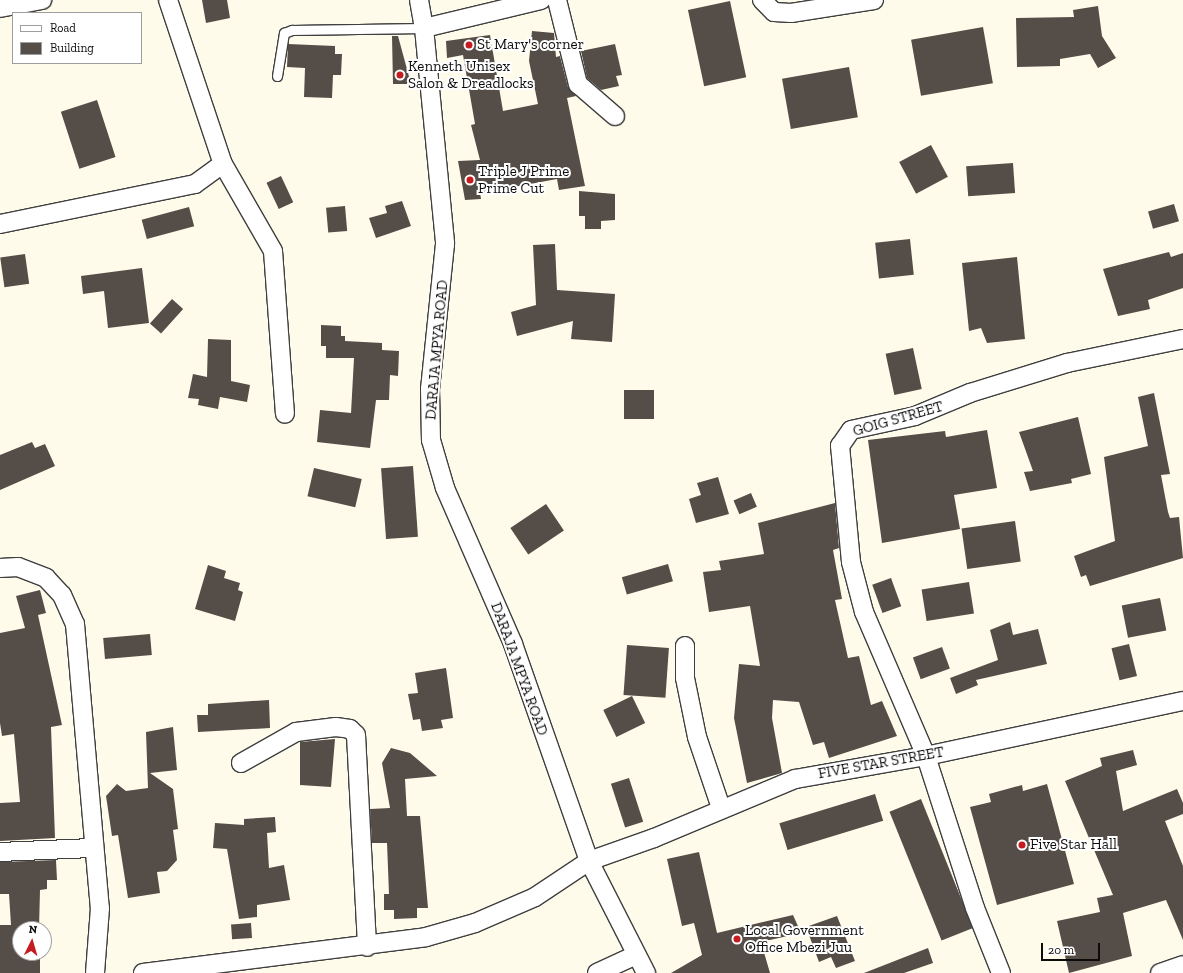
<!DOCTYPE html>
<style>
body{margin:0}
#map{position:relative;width:1183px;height:973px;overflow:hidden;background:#fffbea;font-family:"Zilla Slab",serif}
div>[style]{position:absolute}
.building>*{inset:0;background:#554d47;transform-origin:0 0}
.roads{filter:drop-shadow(1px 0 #3f3f3f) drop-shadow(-1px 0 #3f3f3f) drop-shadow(0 1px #3f3f3f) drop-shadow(0 -1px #3f3f3f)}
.service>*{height:9px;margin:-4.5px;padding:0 4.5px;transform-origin:4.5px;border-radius:4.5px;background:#fff}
.minor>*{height:18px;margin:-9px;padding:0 9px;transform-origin:9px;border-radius:9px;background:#fff}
.dots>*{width:11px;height:11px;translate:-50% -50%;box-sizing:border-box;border:2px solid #fff;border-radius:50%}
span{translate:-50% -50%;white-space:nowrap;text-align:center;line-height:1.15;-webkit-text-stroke:4px #fff;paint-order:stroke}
.poi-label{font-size:15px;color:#0c0c0c}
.left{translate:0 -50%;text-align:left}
.street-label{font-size:15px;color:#0c0c0c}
.legend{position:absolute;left:12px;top:12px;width:130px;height:52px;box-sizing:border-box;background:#fff;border:1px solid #9e9e9e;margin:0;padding:5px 7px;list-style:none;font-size:12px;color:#0c0c0c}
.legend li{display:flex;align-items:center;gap:8px;height:20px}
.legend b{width:20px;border:1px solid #9e9e9e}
.north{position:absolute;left:12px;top:921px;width:40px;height:40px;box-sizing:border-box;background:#fff;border:1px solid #9e9e9e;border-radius:50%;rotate:5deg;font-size:11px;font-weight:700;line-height:16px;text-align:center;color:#0c0c0c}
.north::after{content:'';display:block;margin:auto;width:14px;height:18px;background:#c41c21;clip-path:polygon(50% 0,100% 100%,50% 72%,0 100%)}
.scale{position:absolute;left:1041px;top:943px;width:59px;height:18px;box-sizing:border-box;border:2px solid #0c0c0c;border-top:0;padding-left:5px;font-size:12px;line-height:14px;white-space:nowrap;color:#0c0c0c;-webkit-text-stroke:3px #fff;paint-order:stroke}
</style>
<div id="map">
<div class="building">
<i style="clip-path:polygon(202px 0,227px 0,230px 18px,206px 23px)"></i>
<i style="left:730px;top:1px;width:78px;height:43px;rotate:78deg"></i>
<i style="clip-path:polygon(1098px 6px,1102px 36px,1116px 58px,1098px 68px,1090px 54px,1060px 59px,1060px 66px,1017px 67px,1016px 18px,1074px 17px,1073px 10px)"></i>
<i style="left:983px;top:27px;width:57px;height:73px;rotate:80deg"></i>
<i style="clip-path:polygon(532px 31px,554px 33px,556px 57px,560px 56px,568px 87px,576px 96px,567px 98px,585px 186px,559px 190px,557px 179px,480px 193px,481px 199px,465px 200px,458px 161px,480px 160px,471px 125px,475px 124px,463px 55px,447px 58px,446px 41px,490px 35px,503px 111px,538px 104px,529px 61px)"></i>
<i style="clip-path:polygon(392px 36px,398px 36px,411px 84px,393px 84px)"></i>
<i style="clip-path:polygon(288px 44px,335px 46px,335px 54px,342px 54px,341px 75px,333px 75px,332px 98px,304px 97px,305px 68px,287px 67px)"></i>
<i style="clip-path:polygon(615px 44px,622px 75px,616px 76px,619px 86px,601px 90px,587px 78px,581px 51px)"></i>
<i style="left:849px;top:67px;width:51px;height:68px;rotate:80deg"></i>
<i style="left:97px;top:100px;width:60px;height:38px;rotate:72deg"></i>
<i style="left:931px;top:145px;width:36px;height:36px;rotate:62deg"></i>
<i style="left:1013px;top:163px;width:30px;height:47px;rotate:86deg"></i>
<i style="left:281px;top:176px;width:29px;height:16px;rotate:65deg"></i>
<i style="clip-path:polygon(579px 191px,615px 194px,615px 220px,601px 221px,601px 229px,585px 229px,585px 216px,579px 216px)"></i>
<i style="clip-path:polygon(402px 201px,411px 226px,376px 238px,369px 218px,387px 213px,385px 206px)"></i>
<i style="left:1174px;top:204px;width:18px;height:27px;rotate:74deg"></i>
<i style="left:345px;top:206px;width:25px;height:19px;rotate:85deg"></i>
<i style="left:189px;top:207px;width:20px;height:49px;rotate:75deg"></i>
<i style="left:910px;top:239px;width:36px;height:35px;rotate:84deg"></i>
<i style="clip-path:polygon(555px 244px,557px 290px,615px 294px,612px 342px,571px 339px,573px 321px,517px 336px,511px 312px,536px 305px,533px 245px)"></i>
<i style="clip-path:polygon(1169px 252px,1171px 257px,1183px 253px,1183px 288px,1148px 300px,1150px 309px,1118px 316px,1103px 269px)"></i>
<i style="left:25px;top:254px;width:30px;height:25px;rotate:82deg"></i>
<i style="clip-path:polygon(1017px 257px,1025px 339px,987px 343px,981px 328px,969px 331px,962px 263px)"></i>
<i style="clip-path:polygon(142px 268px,149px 323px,108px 328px,104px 291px,83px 294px,81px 276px)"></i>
<i style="left:172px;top:299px;width:15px;height:33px;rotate:42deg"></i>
<i style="clip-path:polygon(321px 325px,341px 326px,341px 336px,345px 336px,345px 341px,382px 343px,382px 350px,399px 351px,398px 376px,390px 375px,389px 400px,376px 400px,370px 448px,317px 442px,320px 410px,351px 413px,354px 358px,326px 358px,326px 346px,321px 346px)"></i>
<i style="clip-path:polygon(208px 339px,231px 340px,231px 381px,250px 385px,247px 402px,220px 397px,218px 409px,198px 405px,199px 399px,188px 398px,193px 374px,207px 377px)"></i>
<i style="left:913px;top:348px;width:42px;height:28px;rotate:78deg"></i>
<i style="left:654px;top:390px;width:29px;height:30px;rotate:90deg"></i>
<i style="clip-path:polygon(1154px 393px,1170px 474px,1161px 475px,1168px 512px,1170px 518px,1179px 517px,1183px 558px,1090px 586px,1086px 575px,1081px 577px,1074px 556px,1115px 541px,1104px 457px,1148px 446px,1138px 397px)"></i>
<i style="clip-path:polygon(1078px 417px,1091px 474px,1071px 479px,1072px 483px,1030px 491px,1024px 472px,1033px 471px,1019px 432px)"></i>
<i style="clip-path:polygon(987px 430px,997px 488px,954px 495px,960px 529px,882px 543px,868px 440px,945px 431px,946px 437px)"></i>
<i style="clip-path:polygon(32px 442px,35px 448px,45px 444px,55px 466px,0 490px,0 455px)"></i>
<i style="left:413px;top:466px;width:71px;height:32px;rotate:86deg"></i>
<i style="left:314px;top:468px;width:49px;height:29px;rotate:13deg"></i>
<i style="clip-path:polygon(718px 477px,729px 514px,696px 523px,689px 499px,701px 495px,697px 483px)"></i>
<i style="left:751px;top:493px;width:15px;height:19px;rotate:67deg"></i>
<i style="clip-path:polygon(835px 503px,839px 548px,833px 550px,842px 599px,835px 600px,848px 658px,859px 656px,871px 705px,882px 701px,897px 736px,829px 758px,824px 742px,813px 745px,799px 702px,773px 700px,772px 718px,782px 773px,747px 783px,734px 718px,739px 664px,760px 666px,750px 606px,709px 612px,703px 572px,721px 570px,719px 561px,764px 554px,758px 523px)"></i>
<i style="left:546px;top:504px;width:32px;height:43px;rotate:56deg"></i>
<i style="left:1015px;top:521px;width:41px;height:54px;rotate:82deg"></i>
<i style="left:668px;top:564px;width:18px;height:48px;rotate:74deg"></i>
<i style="clip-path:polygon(208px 565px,226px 571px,224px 578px,240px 583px,238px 590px,243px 592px,235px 621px,195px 609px)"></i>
<i style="left:891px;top:578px;width:30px;height:20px;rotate:70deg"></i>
<i style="left:969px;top:582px;width:32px;height:48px;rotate:81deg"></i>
<i style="clip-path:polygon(40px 590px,46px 613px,38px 615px,62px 725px,51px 727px,55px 838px,0 841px,0 803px,20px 802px,14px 734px,2px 736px,0 723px,0 633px,25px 628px,16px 596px)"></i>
<i style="left:1160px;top:598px;width:33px;height:39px;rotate:79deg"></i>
<i style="clip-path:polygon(1010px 622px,1013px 635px,1038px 629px,1047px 664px,976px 680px,978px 685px,956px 694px,950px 678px,998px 660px,990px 630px)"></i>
<i style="left:150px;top:634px;width:21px;height:47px;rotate:85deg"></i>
<i style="left:1129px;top:644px;width:33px;height:18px;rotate:76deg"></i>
<i style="left:627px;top:645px;width:42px;height:50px;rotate:4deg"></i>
<i style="left:942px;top:647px;width:23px;height:31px;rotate:70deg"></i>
<i style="clip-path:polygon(446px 668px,453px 718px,441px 720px,443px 728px,422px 731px,420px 719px,413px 720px,408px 694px,418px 693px,415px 673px)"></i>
<i style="left:632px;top:696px;width:30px;height:32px;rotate:64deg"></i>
<i style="clip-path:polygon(269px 700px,270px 728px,198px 732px,197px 715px,208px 715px,208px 704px)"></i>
<i style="clip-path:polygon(173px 727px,177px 770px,150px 773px,173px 789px,178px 829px,173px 830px,177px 860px,167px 871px,157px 872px,160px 893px,128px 898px,118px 835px,112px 836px,106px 796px,117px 784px,126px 791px,148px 788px,146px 732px)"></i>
<i style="clip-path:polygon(335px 739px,331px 787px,300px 785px,300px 742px)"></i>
<i style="clip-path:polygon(391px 748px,410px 753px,437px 776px,405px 779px,407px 816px,420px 816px,428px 908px,417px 908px,417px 918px,394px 919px,394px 910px,384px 910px,384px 894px,389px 894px,387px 843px,372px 843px,370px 809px,390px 808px,382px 763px)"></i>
<i style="clip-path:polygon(1133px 750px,1137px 765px,1116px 771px,1123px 811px,1177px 789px,1183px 803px,1183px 814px,1165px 821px,1183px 866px,1183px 940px,1166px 900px,1123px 913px,1132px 956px,1069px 973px,1057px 921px,1100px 912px,1097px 898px,1113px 895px,1065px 781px,1102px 766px,1100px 758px)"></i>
<i style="left:629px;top:778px;width:46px;height:19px;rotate:72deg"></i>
<i style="clip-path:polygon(1047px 784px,1074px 884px,997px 905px,970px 807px,991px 802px,989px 794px,1022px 785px,1023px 791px)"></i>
<i style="left:875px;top:794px;width:28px;height:100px;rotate:73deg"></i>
<i style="left:921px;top:799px;width:139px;height:34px;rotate:68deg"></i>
<i style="clip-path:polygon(275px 817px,276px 832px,267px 833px,269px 868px,284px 865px,290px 900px,257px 905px,257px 917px,239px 919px,227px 849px,213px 848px,215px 823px,244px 825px,244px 819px)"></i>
<i style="clip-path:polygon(699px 852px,717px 933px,793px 915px,801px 933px,761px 942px,770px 973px,671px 973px,702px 955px,694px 923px,682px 926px,667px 859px)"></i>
<i style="clip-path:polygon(56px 860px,57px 880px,47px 880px,47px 889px,40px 890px,39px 929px,20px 929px,20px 953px,40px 953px,40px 973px,0 973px,0 925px,11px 925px,9px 894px,0 894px,0 862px)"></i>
<i style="clip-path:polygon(837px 916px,855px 961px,836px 968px,831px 957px,819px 962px,806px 927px)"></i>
<i style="left:251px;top:923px;width:15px;height:20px;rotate:86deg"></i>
<i style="clip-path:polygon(928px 948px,933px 963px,904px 973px,864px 973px)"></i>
</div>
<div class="roads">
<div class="service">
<i style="left:277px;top:76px;width:44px;rotate:-80.8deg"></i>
<i style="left:284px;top:33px;width:9px;rotate:-21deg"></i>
<i style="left:292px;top:30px;width:132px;rotate:-0.9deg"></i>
</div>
<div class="minor">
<i style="left:168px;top:0;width:173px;rotate:71.5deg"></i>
<i style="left:223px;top:164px;width:100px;rotate:60.1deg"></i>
<i style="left:273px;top:251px;width:163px;rotate:85.8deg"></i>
<i style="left:419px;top:0;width:28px;rotate:80deg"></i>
<i style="left:541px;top:0;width:120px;rotate:166.5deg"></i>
<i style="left:424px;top:28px;width:217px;rotate:84.4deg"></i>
<i style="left:445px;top:244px;width:146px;rotate:95.9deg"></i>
<i style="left:430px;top:389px;width:51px;rotate:88.9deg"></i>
<i style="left:431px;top:440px;width:50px;rotate:73.7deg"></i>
<i style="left:445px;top:488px;width:170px;rotate:66.4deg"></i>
<i style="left:513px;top:644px;width:230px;rotate:70.7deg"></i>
<i style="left:589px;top:861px;width:126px;rotate:63deg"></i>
<i style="left:557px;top:0;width:87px;rotate:76deg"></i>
<i style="left:578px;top:84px;width:49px;rotate:40.9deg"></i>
<i style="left:762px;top:0;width:17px;rotate:45deg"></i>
<i style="left:774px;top:12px;width:17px;rotate:3deg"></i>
<i style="left:791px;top:13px;width:84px;rotate:-8.9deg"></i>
<i style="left:0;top:8px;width:43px;rotate:-10.8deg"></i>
<i style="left:0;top:224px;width:199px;rotate:-11.6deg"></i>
<i style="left:195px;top:184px;width:34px;rotate:-36deg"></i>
<i style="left:0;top:568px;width:18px;rotate:-3deg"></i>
<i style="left:18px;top:567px;width:30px;rotate:21deg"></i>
<i style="left:46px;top:578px;width:23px;rotate:47deg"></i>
<i style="left:62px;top:595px;width:32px;rotate:66deg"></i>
<i style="left:75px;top:624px;width:285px;rotate:85deg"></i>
<i style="left:100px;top:908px;width:65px;rotate:94.4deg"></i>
<i style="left:685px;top:646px;width:32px;rotate:90deg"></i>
<i style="left:685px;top:678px;width:60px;rotate:78.5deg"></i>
<i style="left:697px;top:737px;width:75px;rotate:71.3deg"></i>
<i style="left:241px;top:763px;width:63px;rotate:-29.4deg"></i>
<i style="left:296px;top:732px;width:40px;rotate:-7.1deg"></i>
<i style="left:336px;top:727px;width:14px;rotate:8deg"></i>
<i style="left:350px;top:729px;width:8px;rotate:45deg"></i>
<i style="left:356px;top:735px;width:212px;rotate:87deg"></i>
<i style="left:0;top:852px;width:93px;rotate:-2.5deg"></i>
<i style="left:143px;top:973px;width:285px;rotate:-7.2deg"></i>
<i style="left:426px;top:937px;width:51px;rotate:-15.9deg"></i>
<i style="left:475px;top:923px;width:65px;rotate:-23.4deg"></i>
<i style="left:535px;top:897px;width:65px;rotate:-33.7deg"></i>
<i style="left:589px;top:861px;width:69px;rotate:-19.5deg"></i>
<i style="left:654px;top:838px;width:153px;rotate:-22.7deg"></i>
<i style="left:795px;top:779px;width:133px;rotate:-10deg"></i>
<i style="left:926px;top:756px;width:263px;rotate:-12.1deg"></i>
<i style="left:597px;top:973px;width:43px;rotate:-24.8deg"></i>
<i style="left:1001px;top:973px;width:70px;rotate:-111.8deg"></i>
<i style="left:975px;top:908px;width:160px;rotate:-107.9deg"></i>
<i style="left:926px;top:756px;width:157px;rotate:-113.3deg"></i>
<i style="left:864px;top:612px;width:52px;rotate:-104.6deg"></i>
<i style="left:851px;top:562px;width:117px;rotate:-95.4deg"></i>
<i style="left:840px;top:446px;width:19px;rotate:-55deg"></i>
<i style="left:851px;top:430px;width:66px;rotate:-12.3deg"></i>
<i style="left:915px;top:416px;width:60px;rotate:-22.7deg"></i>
<i style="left:970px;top:393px;width:102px;rotate:-17.2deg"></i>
<i style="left:1067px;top:363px;width:118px;rotate:-11.7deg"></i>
<i style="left:1160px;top:973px;width:24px;rotate:-19deg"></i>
</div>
</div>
<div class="dots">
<i style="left:469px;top:45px;background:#c41c21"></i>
<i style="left:400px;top:75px;background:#c41c21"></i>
<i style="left:470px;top:180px;background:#c41c21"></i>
<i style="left:1022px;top:845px;background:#c41c21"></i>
<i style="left:737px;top:939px;background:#c41c21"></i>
</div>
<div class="poi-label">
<span class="left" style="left:477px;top:45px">St Mary's corner</span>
<span class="left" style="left:408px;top:75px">Kenneth Unisex<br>Salon &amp; Dreadlocks</span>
<span class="left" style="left:478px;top:180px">Triple J Prime<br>Prime Cut</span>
<span class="left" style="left:1030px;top:845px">Five Star Hall</span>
<span class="left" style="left:745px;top:939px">Local Government<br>Office Mbezi Juu</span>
</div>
<div class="street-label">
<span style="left:437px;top:350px;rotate:-85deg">DARAJA MPYA ROAD</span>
<span style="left:898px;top:419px;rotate:-16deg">GOIG STREET</span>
<span style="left:519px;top:669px;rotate:70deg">DARAJA MPYA ROAD</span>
<span style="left:881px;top:763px;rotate:-10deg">FIVE STAR STREET</span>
</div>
<ul class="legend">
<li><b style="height:5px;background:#fff"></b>Road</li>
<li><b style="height:11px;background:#554d47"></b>Building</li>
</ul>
<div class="north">N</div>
<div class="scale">20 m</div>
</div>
